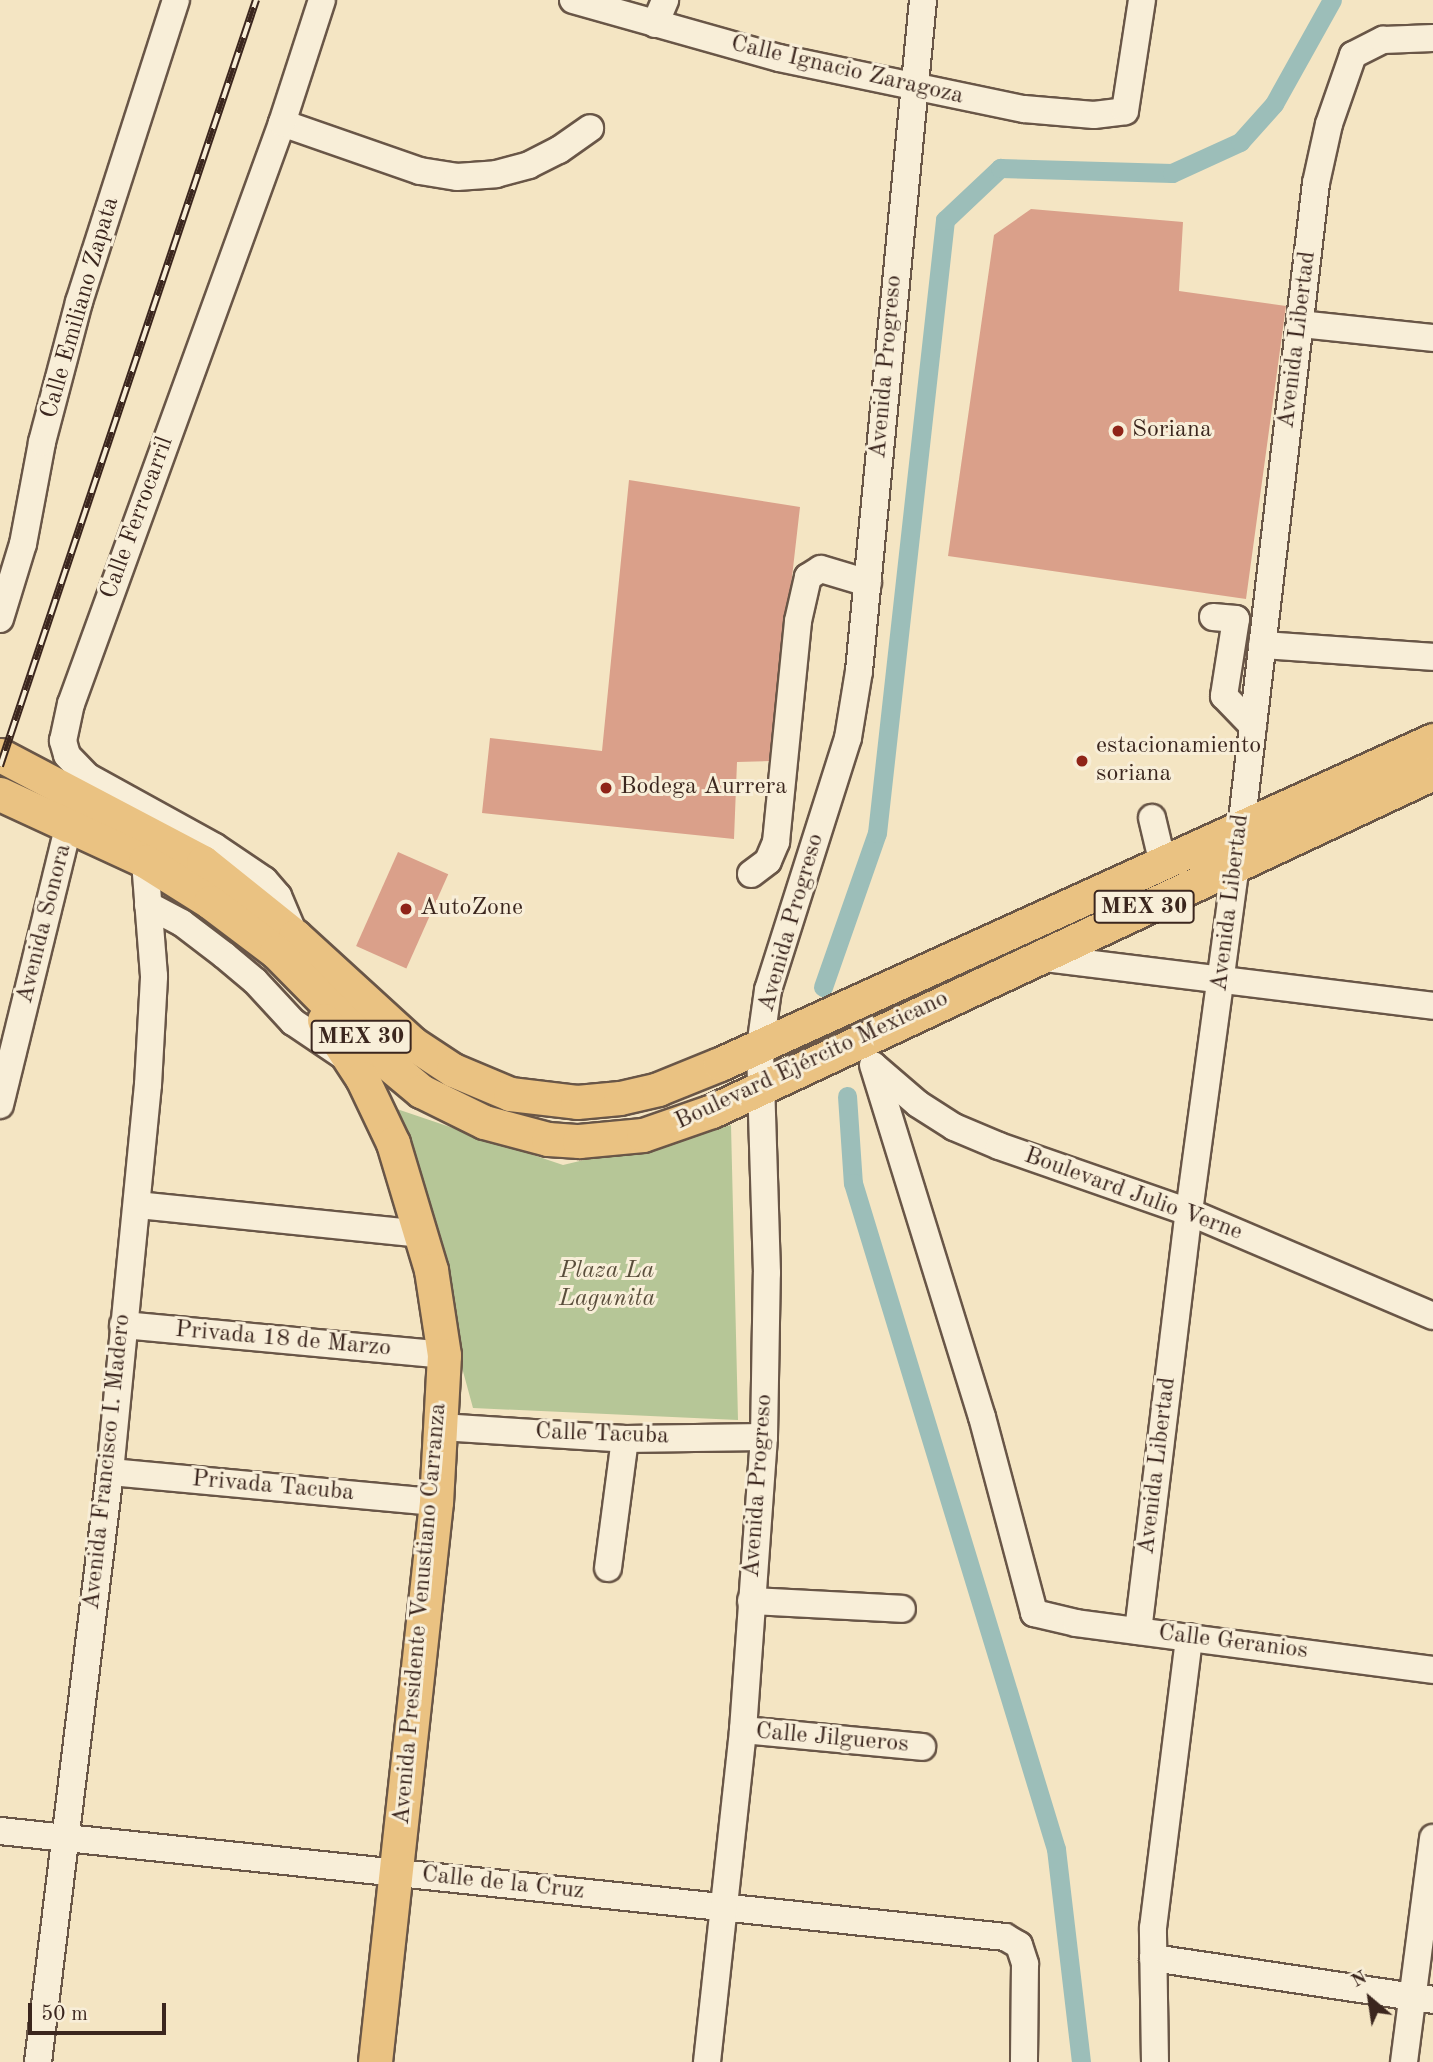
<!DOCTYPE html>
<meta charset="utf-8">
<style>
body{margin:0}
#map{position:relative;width:1433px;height:2062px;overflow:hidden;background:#f4e5c3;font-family:"Old Standard TT",serif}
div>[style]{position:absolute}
.green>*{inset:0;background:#b6c697}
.canal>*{height:19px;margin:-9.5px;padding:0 9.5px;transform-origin:9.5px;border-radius:9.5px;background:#9cbeb9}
.building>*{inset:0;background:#daa08a;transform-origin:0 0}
.roads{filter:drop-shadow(2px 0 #695647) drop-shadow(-2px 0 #695647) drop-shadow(0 2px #695647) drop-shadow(0 -2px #695647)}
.minor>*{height:26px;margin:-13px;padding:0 13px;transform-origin:13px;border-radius:13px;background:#f8eed8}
.major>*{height:33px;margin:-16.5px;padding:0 16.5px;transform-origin:16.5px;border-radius:16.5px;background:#eac282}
.rail>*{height:8px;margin-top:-4px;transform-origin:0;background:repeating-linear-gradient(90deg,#f8eed8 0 16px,#3b261e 0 32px);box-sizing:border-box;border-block:2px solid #3b261e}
.dots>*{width:19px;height:19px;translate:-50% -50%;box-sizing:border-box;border:4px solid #f8eed8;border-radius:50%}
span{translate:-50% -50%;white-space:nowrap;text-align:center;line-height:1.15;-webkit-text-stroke:6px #f8eed8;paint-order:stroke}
.shield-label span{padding:2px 5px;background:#f8eed8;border:2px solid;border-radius:5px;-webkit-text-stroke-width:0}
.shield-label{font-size:23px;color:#3b261e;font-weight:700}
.street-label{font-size:24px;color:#3b261e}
.poi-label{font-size:24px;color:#3b261e}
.left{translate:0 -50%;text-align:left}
.park-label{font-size:24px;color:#5a4e3c;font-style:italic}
.north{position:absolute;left:1335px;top:1964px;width:70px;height:70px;-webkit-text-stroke:5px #f8eed8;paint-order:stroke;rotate:331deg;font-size:19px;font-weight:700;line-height:28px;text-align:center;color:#3b261e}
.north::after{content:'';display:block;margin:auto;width:24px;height:32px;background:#3b261e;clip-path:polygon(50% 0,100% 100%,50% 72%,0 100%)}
.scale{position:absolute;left:28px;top:2003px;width:138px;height:32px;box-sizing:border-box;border:4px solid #3b261e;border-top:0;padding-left:9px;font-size:21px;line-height:24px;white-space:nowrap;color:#3b261e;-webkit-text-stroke:5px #f8eed8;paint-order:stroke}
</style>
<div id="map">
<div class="green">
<i style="clip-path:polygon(391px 1107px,563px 1165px,731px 1125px,738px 1420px,473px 1408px)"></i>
</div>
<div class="canal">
<i style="left:823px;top:987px;width:163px;rotate:-70.7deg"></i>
<i style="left:877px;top:833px;width:617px;rotate:-83.67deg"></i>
<i style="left:945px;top:220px;width:76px;rotate:-43.4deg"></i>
<i style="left:1000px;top:168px;width:172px;rotate:1.7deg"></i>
<i style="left:1172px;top:173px;width:75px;rotate:-24.5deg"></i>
<i style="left:1240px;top:142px;width:51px;rotate:-48.2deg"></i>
<i style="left:1274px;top:104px;width:119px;rotate:-60.9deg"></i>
<i style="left:847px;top:1096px;width:87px;rotate:86.1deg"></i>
<i style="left:853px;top:1183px;width:696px;rotate:73.05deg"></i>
<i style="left:1056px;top:1849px;width:214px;rotate:83.3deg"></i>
</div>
<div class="building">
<i style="clip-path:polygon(1031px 209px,1183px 222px,1179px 291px,1286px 306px,1246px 599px,948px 556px,994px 235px)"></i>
<i style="clip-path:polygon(629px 480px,800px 507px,771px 761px,737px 762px,734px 839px,482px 813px,490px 738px,602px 751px)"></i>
<i style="left:398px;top:852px;width:55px;height:103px;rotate:24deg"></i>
</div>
<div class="roads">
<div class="minor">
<i style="left:573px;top:0;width:214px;rotate:15.7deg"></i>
<i style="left:779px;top:58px;width:250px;rotate:11.8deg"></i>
<i style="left:1024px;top:109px;width:70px;rotate:4.9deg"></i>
<i style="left:1094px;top:115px;width:31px;rotate:-7deg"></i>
<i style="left:1125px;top:111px;width:112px;rotate:-81.3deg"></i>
<i style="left:655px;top:24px;width:26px;rotate:-67deg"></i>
<i style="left:282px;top:123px;width:146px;rotate:19.2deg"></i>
<i style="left:420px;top:171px;width:37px;rotate:9deg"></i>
<i style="left:457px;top:177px;width:39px;rotate:-4deg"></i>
<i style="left:496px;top:174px;width:34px;rotate:-15deg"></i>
<i style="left:529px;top:165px;width:34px;rotate:-27deg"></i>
<i style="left:559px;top:150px;width:38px;rotate:-35deg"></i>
<i style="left:1300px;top:324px;width:134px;rotate:6deg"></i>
<i style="left:1213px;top:617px;width:23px;rotate:5deg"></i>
<i style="left:1236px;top:619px;width:78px;rotate:98.9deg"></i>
<i style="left:1224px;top:696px;width:42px;rotate:46deg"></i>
<i style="left:0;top:619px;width:78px;rotate:-73deg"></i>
<i style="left:23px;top:544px;width:104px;rotate:-79.4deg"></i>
<i style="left:42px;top:442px;width:145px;rotate:-75.2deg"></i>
<i style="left:79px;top:302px;width:317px;rotate:-72.2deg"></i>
<i style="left:1262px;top:645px;width:171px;rotate:4deg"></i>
<i style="left:1152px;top:818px;width:47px;rotate:76.6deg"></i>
<i style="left:751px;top:874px;width:21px;rotate:-37deg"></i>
<i style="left:768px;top:861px;width:21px;rotate:-67deg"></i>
<i style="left:776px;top:842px;width:222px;rotate:-84.3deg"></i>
<i style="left:798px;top:621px;width:45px;rotate:-77.2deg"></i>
<i style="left:808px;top:577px;width:15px;rotate:-32deg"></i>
<i style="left:821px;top:569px;width:49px;rotate:16.6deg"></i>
<i style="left:148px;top:905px;width:38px;rotate:28deg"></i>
<i style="left:182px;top:923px;width:53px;rotate:37.3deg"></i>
<i style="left:224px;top:955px;width:40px;rotate:40deg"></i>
<i style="left:255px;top:981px;width:56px;rotate:47.2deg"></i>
<i style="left:293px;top:1022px;width:63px;rotate:33.9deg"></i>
<i style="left:295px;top:936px;width:43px;rotate:-113deg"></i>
<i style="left:278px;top:896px;width:21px;rotate:-131deg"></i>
<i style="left:264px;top:880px;width:59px;rotate:-146deg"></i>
<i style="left:215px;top:847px;width:145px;rotate:-151.1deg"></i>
<i style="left:88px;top:777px;width:30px;rotate:-134deg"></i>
<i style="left:67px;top:755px;width:15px;rotate:-106deg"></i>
<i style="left:63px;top:741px;width:38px;rotate:-78deg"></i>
<i style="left:71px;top:704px;width:618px;rotate:-70.04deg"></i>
<i style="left:282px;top:123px;width:129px;rotate:-72deg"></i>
<i style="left:1036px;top:957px;width:400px;rotate:7deg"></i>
<i style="left:873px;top:1065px;width:368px;rotate:72.8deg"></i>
<i style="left:982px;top:1417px;width:203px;rotate:75.1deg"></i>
<i style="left:1034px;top:1613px;width:43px;rotate:13.4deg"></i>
<i style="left:1076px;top:1623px;width:360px;rotate:7.5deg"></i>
<i style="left:874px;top:1066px;width:58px;rotate:40.8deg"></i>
<i style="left:918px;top:1104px;width:43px;rotate:32.6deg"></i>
<i style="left:954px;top:1127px;width:49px;rotate:22.9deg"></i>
<i style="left:999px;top:1146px;width:201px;rotate:19.2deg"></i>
<i style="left:1189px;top:1212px;width:265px;rotate:23.1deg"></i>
<i style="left:0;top:1105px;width:288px;rotate:-76.2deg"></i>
<i style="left:137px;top:1205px;width:286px;rotate:5.8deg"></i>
<i style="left:123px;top:1325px;width:322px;rotate:5.3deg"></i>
<i style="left:441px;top:1427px;width:184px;rotate:3.7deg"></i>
<i style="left:625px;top:1439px;width:139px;rotate:-0.8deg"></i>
<i style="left:110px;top:1472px;width:327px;rotate:5.3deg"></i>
<i style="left:608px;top:1568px;width:130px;rotate:-82.5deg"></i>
<i style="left:751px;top:1601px;width:151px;rotate:3deg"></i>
<i style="left:1138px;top:1631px;width:422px;rotate:-83.1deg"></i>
<i style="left:1189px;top:1212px;width:387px;rotate:-82.3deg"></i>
<i style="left:1241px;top:829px;width:650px;rotate:-83.38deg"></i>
<i style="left:1316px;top:183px;width:60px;rotate:-77.6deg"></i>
<i style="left:1329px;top:124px;width:73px;rotate:-70.8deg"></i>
<i style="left:1353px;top:55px;width:34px;rotate:-27deg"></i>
<i style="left:1383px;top:40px;width:50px;rotate:-2.3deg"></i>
<i style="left:743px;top:1730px;width:180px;rotate:5.4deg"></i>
<i style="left:0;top:1831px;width:1011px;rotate:6.02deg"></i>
<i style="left:1005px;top:1937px;width:16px;rotate:30deg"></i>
<i style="left:1019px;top:1945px;width:20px;rotate:72deg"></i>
<i style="left:1025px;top:1964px;width:98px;rotate:90.6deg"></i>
<i style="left:1153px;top:1958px;width:283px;rotate:8.5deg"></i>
<i style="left:38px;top:2062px;width:594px;rotate:-83.04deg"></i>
<i style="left:110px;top:1472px;width:389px;rotate:-84.4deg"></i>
<i style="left:148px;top:1085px;width:109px;rotate:-86.8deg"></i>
<i style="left:154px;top:976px;width:115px;rotate:-94.5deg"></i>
<i style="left:707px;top:2062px;width:334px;rotate:-83.8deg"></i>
<i style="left:743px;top:1730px;width:294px;rotate:-85.9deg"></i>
<i style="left:764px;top:1437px;width:164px;rotate:-89deg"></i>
<i style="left:767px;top:1273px;width:226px;rotate:-91.8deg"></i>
<i style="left:760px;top:1047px;width:58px;rotate:-82deg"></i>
<i style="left:768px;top:990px;width:264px;rotate:-72.4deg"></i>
<i style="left:848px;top:738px;width:68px;rotate:-80.7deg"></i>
<i style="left:859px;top:671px;width:674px;rotate:-84.55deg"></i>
<i style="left:1155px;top:2062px;width:134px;rotate:-90.9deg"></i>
<i style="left:1153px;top:1928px;width:293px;rotate:-82.9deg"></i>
<i style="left:1404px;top:2062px;width:226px;rotate:-82.6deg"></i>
</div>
<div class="major">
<i style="left:0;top:755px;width:229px;rotate:27.8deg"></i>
<i style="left:203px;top:862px;width:118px;rotate:38.8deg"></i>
<i style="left:295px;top:936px;width:159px;rotate:42.4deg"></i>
<i style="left:412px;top:1043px;width:49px;rotate:33.4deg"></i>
<i style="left:453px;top:1070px;width:62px;rotate:22.8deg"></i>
<i style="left:510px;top:1094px;width:67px;rotate:6.8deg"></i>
<i style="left:577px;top:1102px;width:43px;rotate:-5.3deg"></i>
<i style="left:620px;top:1098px;width:39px;rotate:-13deg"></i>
<i style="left:658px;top:1089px;width:67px;rotate:-22deg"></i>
<i style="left:720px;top:1064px;width:783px;rotate:-24.44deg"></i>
<i style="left:0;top:794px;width:160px;rotate:24.8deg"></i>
<i style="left:145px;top:861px;width:77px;rotate:32.2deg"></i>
<i style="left:210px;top:902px;width:83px;rotate:37.1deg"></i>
<i style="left:276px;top:952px;width:146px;rotate:45.3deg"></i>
<i style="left:379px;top:1056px;width:55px;rotate:39.8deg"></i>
<i style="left:421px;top:1091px;width:70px;rotate:26.2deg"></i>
<i style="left:484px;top:1122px;width:66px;rotate:14.9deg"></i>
<i style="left:548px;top:1139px;width:31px;rotate:4deg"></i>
<i style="left:579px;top:1141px;width:64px;rotate:-5.4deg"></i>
<i style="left:643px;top:1135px;width:73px;rotate:-19.2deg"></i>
<i style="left:712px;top:1111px;width:796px;rotate:-25.12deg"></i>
<i style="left:324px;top:1020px;width:69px;rotate:56.8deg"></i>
<i style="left:362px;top:1078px;width:72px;rotate:64.5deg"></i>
<i style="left:393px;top:1143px;width:133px;rotate:73.3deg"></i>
<i style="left:431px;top:1270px;width:86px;rotate:81.3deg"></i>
<i style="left:444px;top:1355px;width:147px;rotate:93.1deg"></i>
<i style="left:436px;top:1502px;width:563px;rotate:96.22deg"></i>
</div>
</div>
<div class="rail">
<i style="left:0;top:766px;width:808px;rotate:-71.52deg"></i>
</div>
<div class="dots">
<i style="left:1118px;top:431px;background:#8f2418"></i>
<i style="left:1082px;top:761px;background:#8f2418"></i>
<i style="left:606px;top:788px;background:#8f2418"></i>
<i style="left:406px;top:909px;background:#8f2418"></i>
</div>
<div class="shield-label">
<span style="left:1144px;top:907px">MEX 30</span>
<span style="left:361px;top:1037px">MEX 30</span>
</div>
<div class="street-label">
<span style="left:847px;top:71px;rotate:13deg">Calle Ignacio Zaragoza</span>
<span style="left:81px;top:308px;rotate:-74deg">Calle Emiliano Zapata</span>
<span style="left:1298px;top:340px;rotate:-83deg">Avenida Libertad</span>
<span style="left:887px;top:367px;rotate:-85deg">Avenida Progreso</span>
<span style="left:138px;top:518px;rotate:-70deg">Calle Ferrocarril</span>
<span style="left:1231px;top:903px;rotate:-83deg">Avenida Libertad</span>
<span style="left:792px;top:923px;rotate:-74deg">Avenida Progreso</span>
<span style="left:45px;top:924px;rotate:-76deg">Avenida Sonora</span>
<span style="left:812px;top:1061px;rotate:-25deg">Boulevard Ejército Mexicano</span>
<span style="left:1133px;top:1195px;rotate:20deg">Boulevard Julio Verne</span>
<span style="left:283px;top:1340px;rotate:5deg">Privada 18 de Marzo</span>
<span style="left:602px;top:1435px;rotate:2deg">Calle Tacuba</span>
<span style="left:108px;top:1462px;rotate:-84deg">Avenida Francisco I. Madero</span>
<span style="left:1158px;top:1466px;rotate:-83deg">Avenida Libertad</span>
<span style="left:759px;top:1486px;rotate:-86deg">Avenida Progreso</span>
<span style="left:273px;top:1487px;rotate:5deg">Privada Tacuba</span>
<span style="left:421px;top:1614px;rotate:-85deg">Avenida Presidente Venustiano Carranza</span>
<span style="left:1233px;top:1643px;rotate:7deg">Calle Geranios</span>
<span style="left:832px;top:1739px;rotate:5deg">Calle Jilgueros</span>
<span style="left:503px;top:1884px;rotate:6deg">Calle de la Cruz</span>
</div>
<div class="poi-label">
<span class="left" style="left:1132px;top:431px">Soriana</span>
<span class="left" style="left:1096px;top:761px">estacionamiento<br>soriana</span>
<span class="left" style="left:620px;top:788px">Bodega Aurrera</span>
<span class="left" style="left:420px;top:909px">AutoZone</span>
</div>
<div class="park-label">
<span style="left:607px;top:1286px">Plaza La<br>Lagunita</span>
</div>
<div class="north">N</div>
<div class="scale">50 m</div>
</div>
